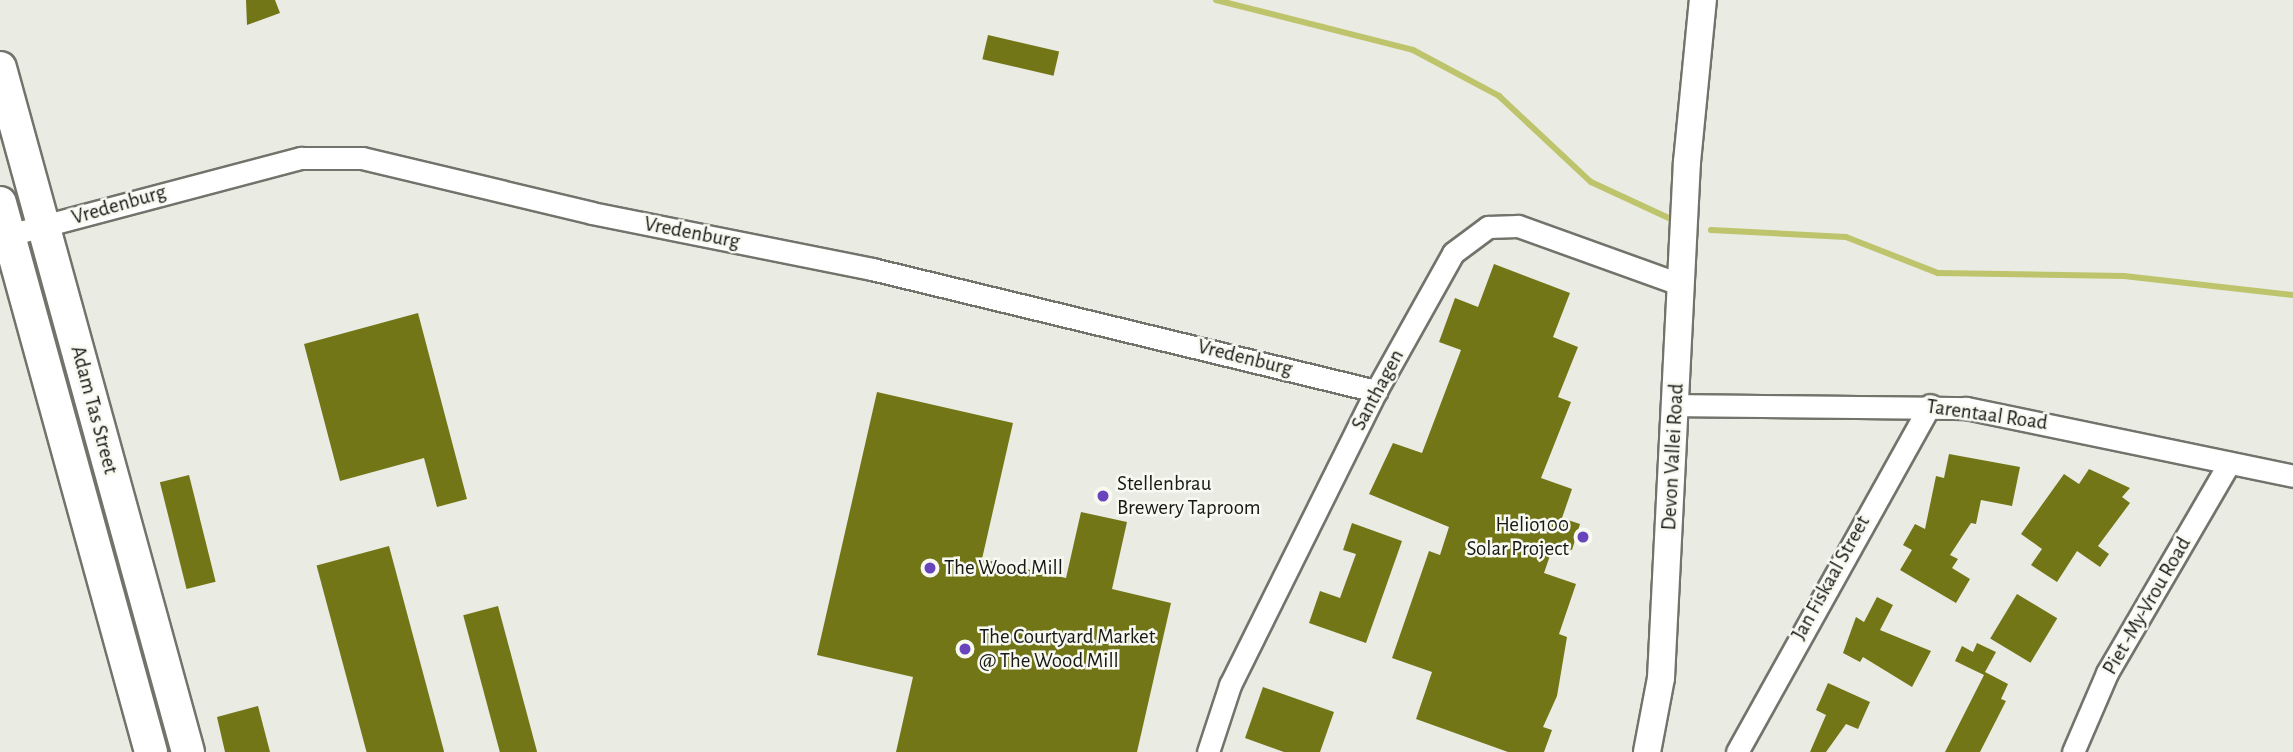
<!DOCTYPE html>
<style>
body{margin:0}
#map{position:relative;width:2293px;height:752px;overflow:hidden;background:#eaebe3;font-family:"Alegreya Sans",sans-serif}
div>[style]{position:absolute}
.stream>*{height:6px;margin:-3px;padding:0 3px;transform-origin:3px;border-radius:3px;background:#bec46c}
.building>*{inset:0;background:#727617;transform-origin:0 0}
.roads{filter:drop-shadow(2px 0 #73736c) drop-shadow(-2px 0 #73736c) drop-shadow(0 2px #73736c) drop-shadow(0 -2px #73736c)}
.minor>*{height:21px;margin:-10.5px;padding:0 10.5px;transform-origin:10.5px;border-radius:10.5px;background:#fff}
.tertiary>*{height:26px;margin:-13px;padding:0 13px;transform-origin:13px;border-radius:13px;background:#fff}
.secondary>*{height:32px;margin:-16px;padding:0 16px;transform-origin:16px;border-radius:16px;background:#fff}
.dots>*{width:19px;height:19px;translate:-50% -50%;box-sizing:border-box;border:4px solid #f8f9f1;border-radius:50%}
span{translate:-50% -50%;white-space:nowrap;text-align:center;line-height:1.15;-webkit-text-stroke:5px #f8f9f1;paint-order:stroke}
.street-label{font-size:21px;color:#181815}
.poi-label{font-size:21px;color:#181815}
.left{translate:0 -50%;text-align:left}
.right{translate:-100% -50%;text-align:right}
</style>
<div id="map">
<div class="stream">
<i style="left:1216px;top:0;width:203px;rotate:14.2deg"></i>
<i style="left:1413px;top:50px;width:98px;rotate:28.1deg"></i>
<i style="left:1499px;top:96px;width:126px;rotate:43.1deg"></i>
<i style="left:1591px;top:182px;width:88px;rotate:24.8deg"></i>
<i style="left:1711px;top:230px;width:135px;rotate:3deg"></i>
<i style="left:1846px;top:237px;width:99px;rotate:21.4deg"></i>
<i style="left:1938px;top:273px;width:186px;rotate:0.9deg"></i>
<i style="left:2124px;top:276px;width:170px;rotate:6.4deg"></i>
</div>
<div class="building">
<i style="clip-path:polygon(246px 0,275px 0,280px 13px,247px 25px)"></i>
<i style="left:988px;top:35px;width:73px;height:25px;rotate:13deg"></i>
<i style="clip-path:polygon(1494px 264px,1570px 293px,1553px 337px,1578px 347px,1558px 397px,1571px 402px,1541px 478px,1572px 489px,1562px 518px,1580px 524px,1572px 550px,1554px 544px,1544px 573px,1576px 584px,1559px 634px,1567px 637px,1557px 696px,1543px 727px,1552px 730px,1544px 752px,1508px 752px,1416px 719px,1432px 672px,1392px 658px,1429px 551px,1440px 555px,1449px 527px,1369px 494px,1393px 443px,1422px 453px,1461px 350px,1439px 342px,1455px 298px,1478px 307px)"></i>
<i style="clip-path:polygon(418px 313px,467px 499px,437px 507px,424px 458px,340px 481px,304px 344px)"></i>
<i style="clip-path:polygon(877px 392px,1013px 423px,982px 559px,1066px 578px,1081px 512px,1127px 522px,1112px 589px,1171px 603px,1137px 752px,896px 752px,913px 677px,817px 655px)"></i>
<i style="clip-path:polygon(1949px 454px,2020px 467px,2012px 506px,1981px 500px,1976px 524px,1971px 523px,1950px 555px,1958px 559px,1952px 568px,1970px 579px,1956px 603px,1900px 570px,1912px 550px,1903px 545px,1915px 524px,1925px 529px,1936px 476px,1944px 478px)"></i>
<i style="clip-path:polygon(2089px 469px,2130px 488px,2122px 497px,2130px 503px,2098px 546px,2109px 554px,2100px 567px,2077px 551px,2057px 582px,2031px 565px,2042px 549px,2021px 534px,2064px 474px,2079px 484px)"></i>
<i style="left:189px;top:475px;width:110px;height:30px;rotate:76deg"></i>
<i style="clip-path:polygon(1352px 523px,1402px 541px,1366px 643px,1309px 623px,1320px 591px,1340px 598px,1356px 554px,1343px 550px)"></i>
<i style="left:389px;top:546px;width:213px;height:75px;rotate:75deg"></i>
<i style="left:2017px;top:594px;width:47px;height:52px;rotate:31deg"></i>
<i style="clip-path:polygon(1877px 597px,1893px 605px,1880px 630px,1931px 651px,1912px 687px,1863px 657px,1860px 662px,1843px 653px,1856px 617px,1864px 622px)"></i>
<i style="left:498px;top:606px;width:151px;height:36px;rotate:75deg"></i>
<i style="clip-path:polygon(1977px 643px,1996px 652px,1985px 672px,2008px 684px,2001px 699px,2006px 701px,1980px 752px,1945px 752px,1984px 675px,1955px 661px,1962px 646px,1973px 652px)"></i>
<i style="clip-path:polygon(1828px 683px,1870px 702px,1858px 729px,1846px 724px,1826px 752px,1810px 752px,1826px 715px,1816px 710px)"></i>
<i style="clip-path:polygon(1263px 687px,1334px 712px,1320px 752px,1284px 752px,1245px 738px)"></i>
<i style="clip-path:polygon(258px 706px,270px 752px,225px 752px,217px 717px)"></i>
</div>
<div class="roads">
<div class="minor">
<i style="left:9px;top:235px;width:302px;rotate:-14.8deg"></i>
<i style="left:301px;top:158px;width:61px"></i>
<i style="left:362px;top:158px;width:236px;rotate:13.4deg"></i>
<i style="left:592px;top:213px;width:286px;rotate:11.3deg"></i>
<i style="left:872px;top:269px;width:519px;rotate:13.61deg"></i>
<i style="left:1677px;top:405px;width:289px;rotate:0.6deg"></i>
<i style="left:1966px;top:408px;width:334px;rotate:11.7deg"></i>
<i style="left:1208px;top:752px;width:71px;rotate:-71.8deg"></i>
<i style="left:1230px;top:685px;width:328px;rotate:-63.6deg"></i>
<i style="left:1376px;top:391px;width:158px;rotate:-60.8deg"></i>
<i style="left:1453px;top:253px;width:44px;rotate:-36.6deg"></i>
<i style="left:1488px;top:227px;width:30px;rotate:-2deg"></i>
<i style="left:1518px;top:226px;width:171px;rotate:19.8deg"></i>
<i style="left:1737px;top:752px;width:397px;rotate:-60.9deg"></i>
<i style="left:2073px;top:752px;width:86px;rotate:-66.7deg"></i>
<i style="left:2107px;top:673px;width:243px;rotate:-59.8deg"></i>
</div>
<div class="tertiary">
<i style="left:1647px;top:752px;width:75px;rotate:-79.3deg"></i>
<i style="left:1661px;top:678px;width:517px;rotate:-87.12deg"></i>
<i style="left:1687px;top:162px;width:163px;rotate:-84.4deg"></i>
</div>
<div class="secondary">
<i style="left:0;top:68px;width:709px;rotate:74.63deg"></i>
<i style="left:0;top:203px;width:569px;rotate:74.62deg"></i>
</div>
</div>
<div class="dots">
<i style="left:1103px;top:496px;background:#6844bd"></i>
<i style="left:1583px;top:537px;background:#6844bd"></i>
<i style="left:930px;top:568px;background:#6844bd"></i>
<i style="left:965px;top:649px;background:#6844bd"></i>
</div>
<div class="street-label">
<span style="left:119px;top:205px;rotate:-16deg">Vredenburg</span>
<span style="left:692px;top:233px;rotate:11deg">Vredenburg</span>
<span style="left:1245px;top:358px;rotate:14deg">Vredenburg</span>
<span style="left:1378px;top:390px;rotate:-62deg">Santhagen</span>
<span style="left:94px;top:410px;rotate:75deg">Adam Tas Street</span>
<span style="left:1987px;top:415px;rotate:8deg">Tarentaal Road</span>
<span style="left:1673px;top:457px;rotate:-87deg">Devon Vallei Road</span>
<span style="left:1831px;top:578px;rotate:-61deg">Jan Fiskaal Street</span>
<span style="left:2147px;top:606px;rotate:-60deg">Piet -My-Vrou Road</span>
</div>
<div class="poi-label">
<span class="left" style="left:1117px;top:496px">Stellenbrau<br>Brewery Taproom</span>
<span class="right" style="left:1569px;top:537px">Helio100<br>Solar Project</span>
<span class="left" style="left:944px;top:568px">The Wood Mill</span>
<span class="left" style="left:979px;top:649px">The Courtyard Market<br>@ The Wood Mill</span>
</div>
</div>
